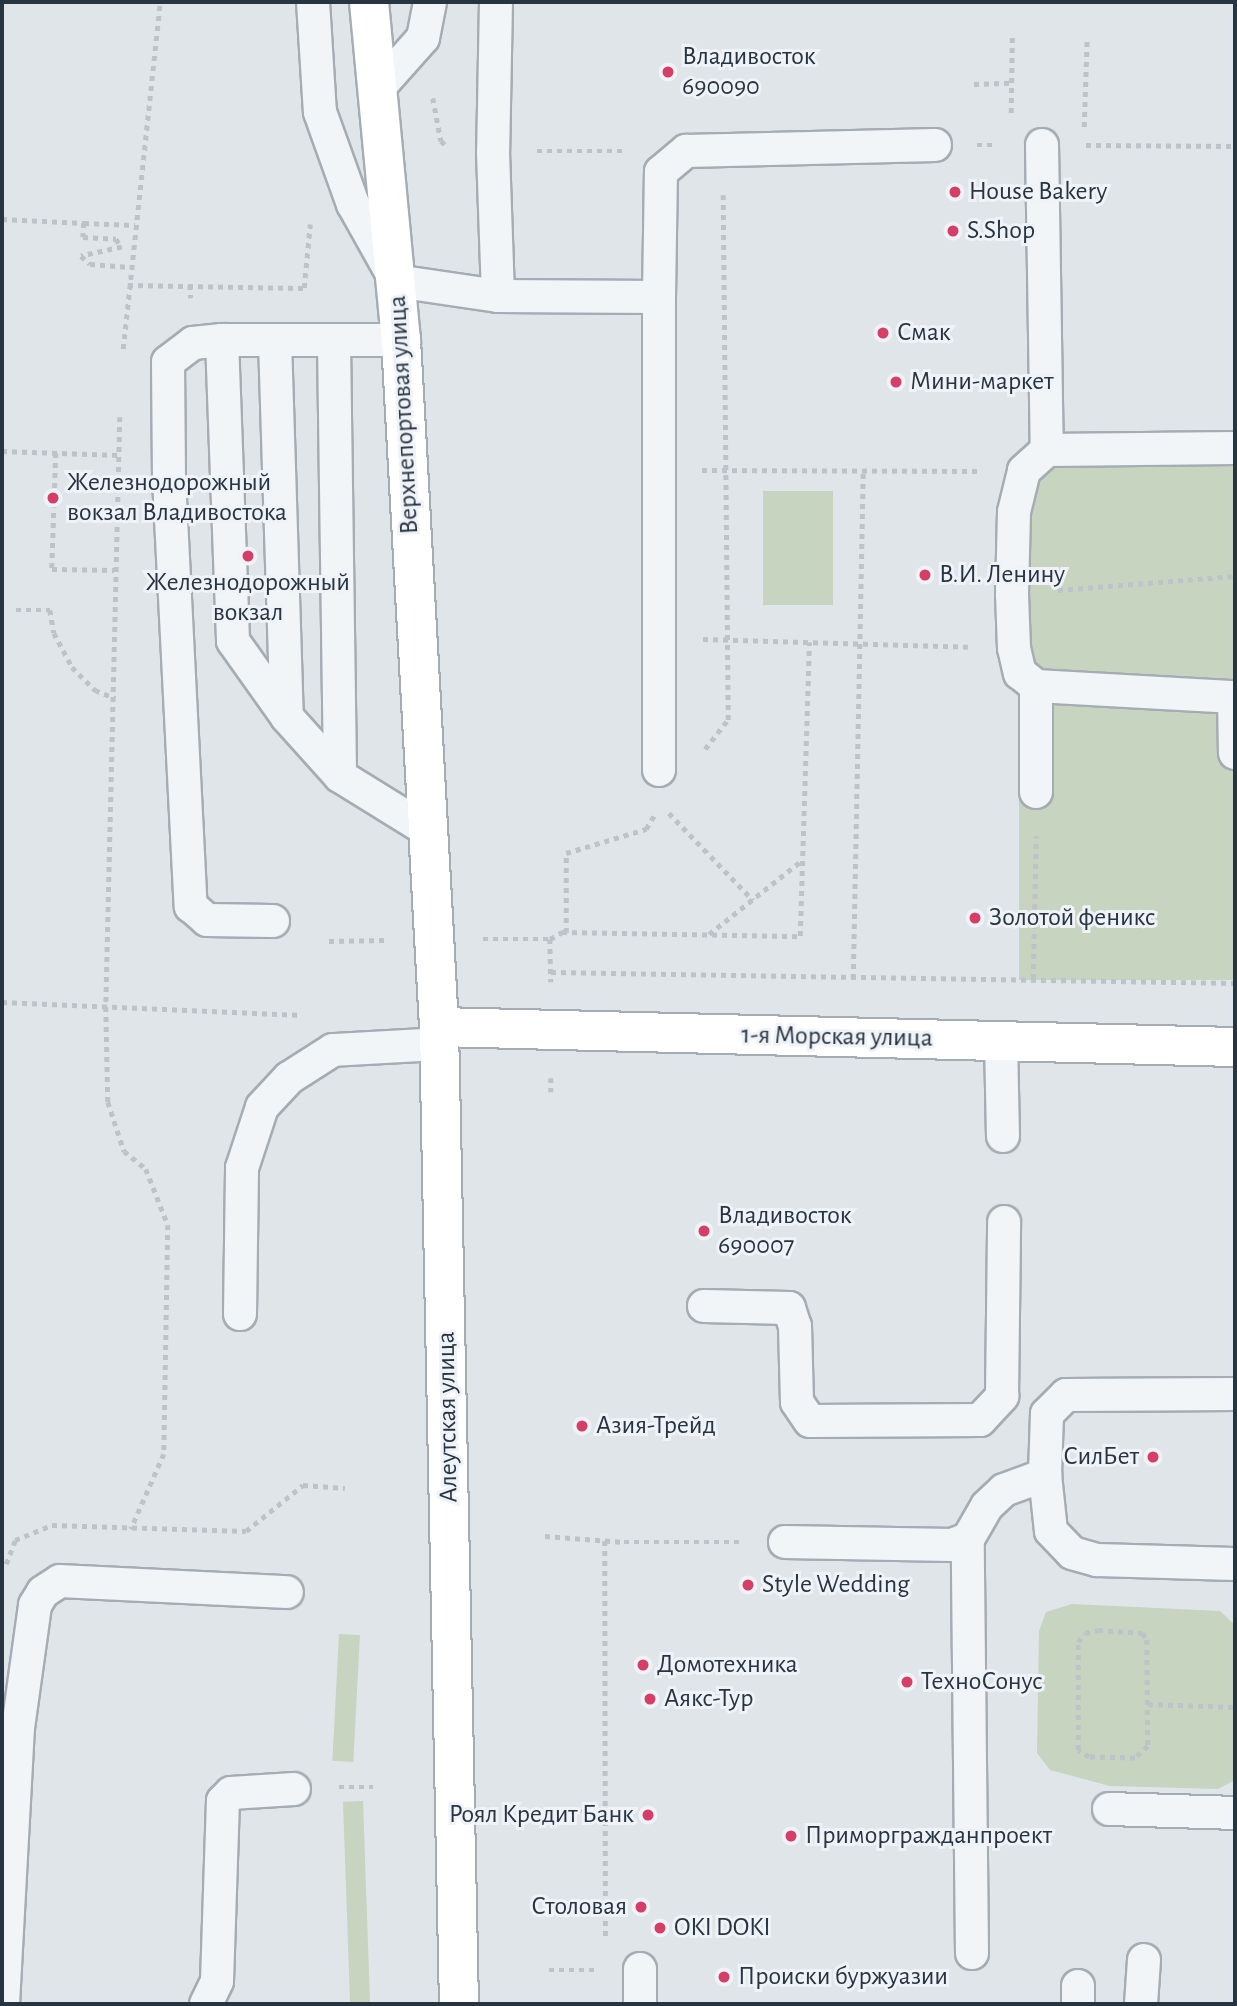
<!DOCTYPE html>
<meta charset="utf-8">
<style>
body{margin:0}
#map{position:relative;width:1237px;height:2006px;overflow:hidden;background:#e0e5e9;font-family:"Alegreya Sans",sans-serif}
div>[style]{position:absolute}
.green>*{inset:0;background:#c7d4c0;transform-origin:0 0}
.path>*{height:4.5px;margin-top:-2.25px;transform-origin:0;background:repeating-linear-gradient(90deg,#bdc3c8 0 5px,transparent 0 10px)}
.roads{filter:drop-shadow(2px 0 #a5acb4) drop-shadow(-2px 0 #a5acb4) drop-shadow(0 2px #a5acb4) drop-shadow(0 -2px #a5acb4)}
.service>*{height:32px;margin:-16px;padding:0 16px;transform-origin:16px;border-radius:16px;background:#f2f5f7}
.primary>*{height:38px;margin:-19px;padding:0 19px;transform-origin:19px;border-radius:19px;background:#fff}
.dots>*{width:19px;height:19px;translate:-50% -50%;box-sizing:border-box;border:4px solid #eff3f7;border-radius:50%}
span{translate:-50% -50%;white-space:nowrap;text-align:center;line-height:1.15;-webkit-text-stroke:6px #eff3f7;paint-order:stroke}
.poi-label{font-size:26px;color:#273442}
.left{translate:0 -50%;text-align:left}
.right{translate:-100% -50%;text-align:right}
.street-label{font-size:26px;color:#273442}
.frame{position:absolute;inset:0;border:4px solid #273442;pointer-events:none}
</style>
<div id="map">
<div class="green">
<i style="left:1235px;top:459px;width:521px;height:216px;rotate:90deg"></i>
<i style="left:763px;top:491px;width:70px;height:114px"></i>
<i style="clip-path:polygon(1072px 1604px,1220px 1611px,1235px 1625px,1235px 1780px,1218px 1789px,1110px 1786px,1050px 1770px,1037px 1753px,1039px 1631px,1046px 1612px)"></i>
<i style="left:339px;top:1634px;width:21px;height:127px;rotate:3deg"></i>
<i style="left:363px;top:1801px;width:203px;height:20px;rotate:88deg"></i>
</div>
<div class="path">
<i style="left:974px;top:84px;width:37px;rotate:-2deg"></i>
<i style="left:433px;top:98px;width:44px;rotate:79.5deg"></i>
<i style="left:441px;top:141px;width:9px;rotate:41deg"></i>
<i style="left:1011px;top:113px;width:76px;rotate:-89.2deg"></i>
<i style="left:1084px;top:127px;width:89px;rotate:-88.1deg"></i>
<i style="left:977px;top:145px;width:19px"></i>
<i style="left:1086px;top:145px;width:149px;rotate:0.4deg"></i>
<i style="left:537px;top:151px;width:86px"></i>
<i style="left:2px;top:219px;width:82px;rotate:2.8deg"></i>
<i style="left:84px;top:223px;width:14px;rotate:94deg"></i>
<i style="left:83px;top:237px;width:33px;rotate:3deg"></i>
<i style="left:116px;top:239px;width:10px;rotate:53deg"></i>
<i style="left:122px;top:247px;width:42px;rotate:167.6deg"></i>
<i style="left:81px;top:256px;width:12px;rotate:42deg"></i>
<i style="left:90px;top:264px;width:40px;rotate:4.3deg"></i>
<i style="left:84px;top:223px;width:51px;rotate:2.2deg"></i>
<i style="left:128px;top:285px;width:176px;rotate:1deg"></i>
<i style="left:304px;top:288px;width:64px;rotate:-84.6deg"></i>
<i style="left:190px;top:285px;width:13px;rotate:86deg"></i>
<i style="left:123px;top:349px;width:349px;rotate:-83.9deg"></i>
<i style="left:120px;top:417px;width:590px;rotate:91.36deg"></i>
<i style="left:106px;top:1007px;width:95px;rotate:88.8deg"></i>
<i style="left:108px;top:1102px;width:52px;rotate:71.9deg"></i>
<i style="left:124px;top:1151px;width:28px;rotate:39deg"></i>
<i style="left:146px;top:1169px;width:60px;rotate:68.6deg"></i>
<i style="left:168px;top:1225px;width:229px;rotate:91deg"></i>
<i style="left:164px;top:1454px;width:82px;rotate:113.7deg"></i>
<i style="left:2px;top:451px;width:116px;rotate:2deg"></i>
<i style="left:56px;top:453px;width:116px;rotate:92deg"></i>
<i style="left:52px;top:569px;width:62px;rotate:0.9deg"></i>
<i style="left:702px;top:470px;width:275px;rotate:0.2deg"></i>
<i style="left:1058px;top:590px;width:178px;rotate:-4.5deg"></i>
<i style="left:16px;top:610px;width:34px"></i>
<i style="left:50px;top:610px;width:23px;rotate:80deg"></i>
<i style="left:54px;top:633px;width:38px;rotate:62deg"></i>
<i style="left:72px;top:667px;width:33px;rotate:45deg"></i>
<i style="left:95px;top:690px;width:22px;rotate:22deg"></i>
<i style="left:703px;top:639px;width:265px;rotate:1.7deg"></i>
<i style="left:705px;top:749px;width:37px;rotate:-52deg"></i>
<i style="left:728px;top:720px;width:525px;rotate:-90.55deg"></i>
<i style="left:669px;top:813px;width:121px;rotate:46deg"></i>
<i style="left:566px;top:933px;width:80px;rotate:-90deg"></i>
<i style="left:566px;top:853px;width:84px;rotate:-16.7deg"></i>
<i style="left:646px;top:829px;width:17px;rotate:-59deg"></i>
<i style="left:709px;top:934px;width:117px;rotate:-38.4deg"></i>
<i style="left:483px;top:939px;width:67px"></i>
<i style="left:550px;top:939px;width:43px;rotate:88.7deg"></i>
<i style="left:550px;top:939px;width:14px;rotate:-30deg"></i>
<i style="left:562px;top:932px;width:238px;rotate:1deg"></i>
<i style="left:800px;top:936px;width:294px;rotate:-88.2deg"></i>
<i style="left:329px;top:941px;width:58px;rotate:-1deg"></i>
<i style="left:551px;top:972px;width:684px;rotate:0.92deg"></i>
<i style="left:853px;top:979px;width:508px;rotate:-88.87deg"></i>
<i style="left:1033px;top:979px;width:143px;rotate:-88.8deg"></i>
<i style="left:2px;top:1002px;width:300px;rotate:2.5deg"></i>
<i style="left:551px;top:1078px;width:14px;rotate:90deg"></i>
<i style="left:545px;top:1536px;width:79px;rotate:4.3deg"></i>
<i style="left:624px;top:1542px;width:118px"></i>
<i style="left:605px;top:1541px;width:396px;rotate:89.9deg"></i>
<i style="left:6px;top:1564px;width:26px;rotate:-69deg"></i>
<i style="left:15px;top:1540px;width:40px;rotate:-22deg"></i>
<i style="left:52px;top:1525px;width:194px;rotate:1.8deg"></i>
<i style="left:246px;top:1531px;width:73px;rotate:-38.9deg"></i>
<i style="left:303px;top:1485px;width:42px;rotate:4.1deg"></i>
<i style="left:1098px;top:1630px;width:45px;rotate:3.8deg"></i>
<i style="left:1143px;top:1633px;width:8px;rotate:60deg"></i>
<i style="left:1147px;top:1640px;width:106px;rotate:89.5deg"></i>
<i style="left:1148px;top:1746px;width:18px;rotate:137deg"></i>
<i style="left:1135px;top:1758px;width:46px;rotate:-178.8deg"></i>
<i style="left:1089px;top:1757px;width:13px;rotate:-148deg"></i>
<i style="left:1078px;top:1750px;width:108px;rotate:-90deg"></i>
<i style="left:1078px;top:1642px;width:11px;rotate:-52deg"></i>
<i style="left:1085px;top:1633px;width:13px;rotate:-13deg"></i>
<i style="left:1148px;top:1704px;width:87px;rotate:2deg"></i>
<i style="left:339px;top:1787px;width:34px"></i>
<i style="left:548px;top:1811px;width:58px"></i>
<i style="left:549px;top:1970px;width:48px"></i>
</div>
<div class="roads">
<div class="service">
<i style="left:313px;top:2px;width:110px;rotate:86.4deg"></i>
<i style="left:320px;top:112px;width:98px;rotate:70.3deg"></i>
<i style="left:353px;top:204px;width:88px;rotate:60.8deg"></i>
<i style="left:396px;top:281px;width:103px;rotate:8.4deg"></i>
<i style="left:498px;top:296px;width:161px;rotate:0.4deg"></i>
<i style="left:659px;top:297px;width:473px;rotate:90deg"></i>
<i style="left:496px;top:2px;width:150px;rotate:91.1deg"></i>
<i style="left:493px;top:152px;width:144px;rotate:88deg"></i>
<i style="left:375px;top:92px;width:72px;rotate:-48.4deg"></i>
<i style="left:423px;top:38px;width:37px;rotate:-79deg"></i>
<i style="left:1042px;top:145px;width:305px;rotate:89.1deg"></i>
<i style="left:659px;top:297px;width:125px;rotate:-89.1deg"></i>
<i style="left:661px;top:172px;width:33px;rotate:-40deg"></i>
<i style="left:686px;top:151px;width:249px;rotate:-1.4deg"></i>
<i style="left:222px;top:340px;width:29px;rotate:174deg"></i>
<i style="left:193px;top:343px;width:31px;rotate:143deg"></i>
<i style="left:168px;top:362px;width:117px;rotate:89.5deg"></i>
<i style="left:169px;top:479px;width:428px;rotate:87.1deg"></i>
<i style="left:191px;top:906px;width:21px;rotate:41deg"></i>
<i style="left:207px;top:920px;width:66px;rotate:0.9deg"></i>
<i style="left:401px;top:340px;width:179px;rotate:180deg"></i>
<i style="left:222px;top:340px;width:301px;rotate:87.9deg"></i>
<i style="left:233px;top:641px;width:93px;rotate:54.6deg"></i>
<i style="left:287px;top:717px;width:79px;rotate:48.1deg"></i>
<i style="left:340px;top:776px;width:102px;rotate:31.8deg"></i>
<i style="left:275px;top:341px;width:376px;rotate:88.2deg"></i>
<i style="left:334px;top:343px;width:433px;rotate:89.2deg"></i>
<i style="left:1235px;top:448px;width:188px;rotate:179.4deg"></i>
<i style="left:1047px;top:450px;width:31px;rotate:138deg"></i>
<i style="left:1024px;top:471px;width:42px;rotate:103.7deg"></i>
<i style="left:1014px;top:512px;width:82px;rotate:91.4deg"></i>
<i style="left:1012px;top:594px;width:54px;rotate:87.9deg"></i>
<i style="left:1014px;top:648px;width:26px;rotate:77deg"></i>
<i style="left:1020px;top:673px;width:21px;rotate:39deg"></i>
<i style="left:1036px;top:686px;width:199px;rotate:3.2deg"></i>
<i style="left:1234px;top:697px;width:56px;rotate:89deg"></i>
<i style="left:1036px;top:792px;width:106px;rotate:-90deg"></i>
<i style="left:1001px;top:1041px;width:95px;rotate:88.8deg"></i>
<i style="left:704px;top:1306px;width:85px;rotate:1.3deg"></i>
<i style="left:789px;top:1308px;width:19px;rotate:72deg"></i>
<i style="left:795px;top:1326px;width:76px;rotate:88.5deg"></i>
<i style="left:797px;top:1402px;width:23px;rotate:56deg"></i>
<i style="left:810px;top:1421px;width:170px;rotate:-0.3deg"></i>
<i style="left:980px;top:1420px;width:33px;rotate:-47deg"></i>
<i style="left:1002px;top:1396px;width:174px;rotate:-89.3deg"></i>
<i style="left:240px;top:1314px;width:146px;rotate:-89.2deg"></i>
<i style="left:242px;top:1168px;width:64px;rotate:-71.8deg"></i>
<i style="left:262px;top:1107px;width:40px;rotate:-47deg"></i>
<i style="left:289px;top:1078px;width:52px;rotate:-32.5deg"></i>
<i style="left:333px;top:1050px;width:107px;rotate:-3.2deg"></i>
<i style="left:1235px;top:1394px;width:169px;rotate:179.7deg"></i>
<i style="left:1066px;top:1395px;width:27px;rotate:135deg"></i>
<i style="left:1047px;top:1414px;width:61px;rotate:91.9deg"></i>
<i style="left:1045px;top:1475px;width:56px;rotate:83.9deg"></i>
<i style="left:1051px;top:1531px;width:30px;rotate:46deg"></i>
<i style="left:1072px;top:1553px;width:26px;rotate:16deg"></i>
<i style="left:1097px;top:1560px;width:138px;rotate:1.7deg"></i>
<i style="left:785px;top:1542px;width:167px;rotate:1deg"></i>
<i style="left:952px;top:1545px;width:17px;rotate:-21deg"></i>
<i style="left:1109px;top:1809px;width:126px;rotate:1.8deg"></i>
<i style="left:972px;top:1953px;width:414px;rotate:-90.6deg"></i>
<i style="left:968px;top:1539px;width:38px;rotate:-60deg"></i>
<i style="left:987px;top:1506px;width:23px;rotate:-43deg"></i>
<i style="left:1004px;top:1490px;width:44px;rotate:-20.1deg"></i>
<i style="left:640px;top:1969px;width:35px;rotate:90deg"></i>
<i style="left:3px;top:2004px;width:276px;rotate:-86.9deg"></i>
<i style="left:18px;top:1728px;width:124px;rotate:-82.1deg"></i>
<i style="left:35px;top:1605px;width:15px;rotate:-58deg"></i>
<i style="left:43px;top:1592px;width:20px;rotate:-33deg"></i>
<i style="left:60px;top:1581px;width:227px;rotate:2.8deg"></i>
<i style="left:206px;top:2004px;width:25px;rotate:-64deg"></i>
<i style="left:217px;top:1981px;width:180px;rotate:-88.1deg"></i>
<i style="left:223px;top:1801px;width:11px;rotate:-45deg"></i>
<i style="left:231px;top:1793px;width:63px;rotate:-3.6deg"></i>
<i style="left:1078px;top:2004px;width:18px;rotate:-90deg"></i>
<i style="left:1141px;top:2004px;width:44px;rotate:-86.1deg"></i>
</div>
<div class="primary">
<i style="left:369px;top:2px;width:340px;rotate:84.6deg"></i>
<i style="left:401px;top:340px;width:688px;rotate:86.83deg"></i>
<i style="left:439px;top:1027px;width:977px;rotate:88.83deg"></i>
<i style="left:439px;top:1027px;width:796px;rotate:1.44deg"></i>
</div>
</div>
<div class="dots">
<i style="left:668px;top:72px;background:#d53e65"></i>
<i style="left:955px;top:192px;background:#d53e65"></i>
<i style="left:953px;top:231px;background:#d53e65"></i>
<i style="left:883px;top:333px;background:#d53e65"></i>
<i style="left:896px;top:382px;background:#d53e65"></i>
<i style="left:53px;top:498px;background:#d53e65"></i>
<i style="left:248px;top:556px;background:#d53e65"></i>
<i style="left:925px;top:575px;background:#d53e65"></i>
<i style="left:975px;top:918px;background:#d53e65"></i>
<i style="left:704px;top:1231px;background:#d53e65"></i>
<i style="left:582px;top:1426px;background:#d53e65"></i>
<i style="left:1153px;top:1457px;background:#d53e65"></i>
<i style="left:748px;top:1585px;background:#d53e65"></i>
<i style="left:643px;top:1665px;background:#d53e65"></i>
<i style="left:907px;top:1682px;background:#d53e65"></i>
<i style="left:650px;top:1699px;background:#d53e65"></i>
<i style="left:648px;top:1815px;background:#d53e65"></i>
<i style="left:791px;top:1836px;background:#d53e65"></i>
<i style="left:641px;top:1907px;background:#d53e65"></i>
<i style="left:660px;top:1928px;background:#d53e65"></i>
<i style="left:724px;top:1977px;background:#d53e65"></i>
</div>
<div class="poi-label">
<span class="left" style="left:682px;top:72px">Владивосток<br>690090</span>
<span class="left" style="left:969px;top:192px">House Bakery</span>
<span class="left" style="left:967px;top:231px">S.Shop</span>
<span class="left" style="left:897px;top:333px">Смак</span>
<span class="left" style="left:910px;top:382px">Мини-маркет</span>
<span class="left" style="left:67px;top:498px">Железнодорожный<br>вокзал Владивостока</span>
<span class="left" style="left:939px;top:575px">В.И. Ленину</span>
<span style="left:248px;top:598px">Железнодорожный<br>вокзал</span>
<span class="left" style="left:989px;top:918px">Золотой феникс</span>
<span class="left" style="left:718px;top:1231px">Владивосток<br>690007</span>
<span class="left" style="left:596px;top:1426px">Азия-Трейд</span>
<span class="right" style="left:1139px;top:1457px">СилБет</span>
<span class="left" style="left:762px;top:1585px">Style Wedding</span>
<span class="left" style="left:657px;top:1665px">Домотехника</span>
<span class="left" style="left:921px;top:1682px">ТехноСонус</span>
<span class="left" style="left:664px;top:1699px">Аякс-Тур</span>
<span class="right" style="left:634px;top:1815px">Роял Кредит Банк</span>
<span class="left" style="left:805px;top:1836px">Приморгражданпроект</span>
<span class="right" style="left:627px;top:1907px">Столовая</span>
<span class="left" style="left:674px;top:1928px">OKI DOKI</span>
<span class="left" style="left:738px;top:1977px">Происки буржуазии</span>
</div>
<div class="street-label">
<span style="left:404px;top:415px;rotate:-93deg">Верхнепортовая улица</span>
<span style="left:837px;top:1037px;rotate:1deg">1-я Морская улица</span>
<span style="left:448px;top:1417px;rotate:-91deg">Алеутская улица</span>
</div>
<div class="frame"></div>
</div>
